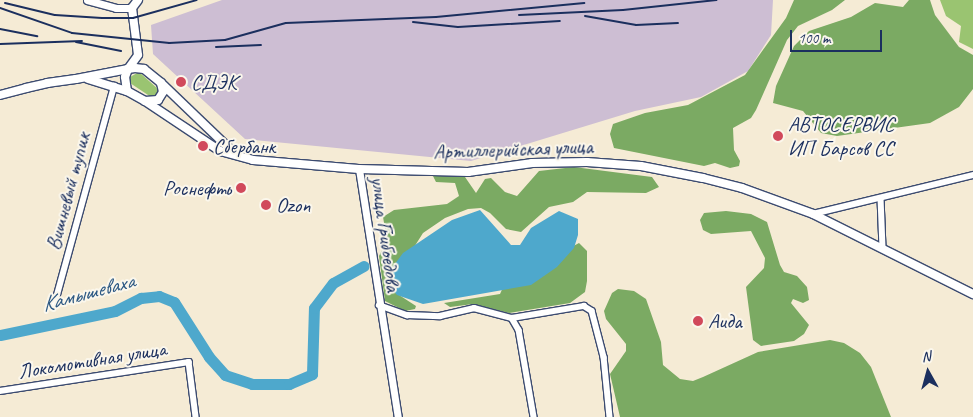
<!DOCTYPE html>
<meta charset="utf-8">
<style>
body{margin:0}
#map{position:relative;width:973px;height:417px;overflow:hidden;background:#f5ebd5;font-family:Caveat,sans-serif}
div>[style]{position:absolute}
.industrial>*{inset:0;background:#cdbed3}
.green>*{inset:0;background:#9ac471}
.forest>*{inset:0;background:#7baa63}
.water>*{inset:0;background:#4ea8cc}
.river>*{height:11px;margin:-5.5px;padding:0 5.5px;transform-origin:5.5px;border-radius:5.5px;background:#4ea8cc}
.roads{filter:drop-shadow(1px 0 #3c4b70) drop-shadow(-1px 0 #3c4b70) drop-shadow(0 1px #3c4b70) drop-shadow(0 -1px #3c4b70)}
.minor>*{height:5.5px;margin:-2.75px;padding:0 2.75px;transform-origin:2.75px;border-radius:2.75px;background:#fff}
.tertiary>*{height:7px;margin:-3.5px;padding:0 3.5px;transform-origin:3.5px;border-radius:3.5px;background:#fff}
.secondary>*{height:8px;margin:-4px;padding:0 4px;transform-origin:4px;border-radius:4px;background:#fff}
.rail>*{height:2px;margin:-1px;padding:0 1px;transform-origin:1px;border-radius:1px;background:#1b2f5e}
.dots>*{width:14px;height:14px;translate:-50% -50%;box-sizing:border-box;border:2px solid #fbf7ec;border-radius:50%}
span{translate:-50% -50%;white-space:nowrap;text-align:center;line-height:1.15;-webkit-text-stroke:4px #fbf7ec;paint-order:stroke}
.poi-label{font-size:21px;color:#1b2f5e}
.left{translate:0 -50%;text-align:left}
.right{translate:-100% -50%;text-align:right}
.street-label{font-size:21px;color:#1b2f5e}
.water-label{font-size:22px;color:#2d5984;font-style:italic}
.north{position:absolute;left:903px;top:347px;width:50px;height:50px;-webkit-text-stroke:4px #fbf7ec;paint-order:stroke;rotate:353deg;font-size:14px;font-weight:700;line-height:20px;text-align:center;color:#1b2f5e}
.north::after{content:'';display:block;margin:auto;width:18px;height:22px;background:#1b2f5e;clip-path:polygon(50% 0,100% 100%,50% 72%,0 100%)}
.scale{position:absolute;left:790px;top:30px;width:92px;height:22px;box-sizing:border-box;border:2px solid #1b2f5e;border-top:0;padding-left:6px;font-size:15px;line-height:18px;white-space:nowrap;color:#1b2f5e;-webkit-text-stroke:4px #fbf7ec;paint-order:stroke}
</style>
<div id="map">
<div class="industrial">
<i style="clip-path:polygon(222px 0,773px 0,771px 35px,748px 71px,701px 97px,635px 111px,471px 161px,245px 139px,153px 54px,151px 25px)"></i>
</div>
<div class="green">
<i style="clip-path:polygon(940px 0,973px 0,973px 49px,959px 42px,961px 26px,946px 16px)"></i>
<i style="clip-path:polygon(139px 72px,158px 89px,156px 96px,151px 97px,130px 83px,130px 77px)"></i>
</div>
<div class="forest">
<i style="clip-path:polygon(794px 0,845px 0,832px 10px,798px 26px,787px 40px,756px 110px,751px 118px,733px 128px,734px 150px,740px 161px,739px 166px,730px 168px,715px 163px,704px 166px,614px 148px,610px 134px,613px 124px,645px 113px,688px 105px,745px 75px,786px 18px)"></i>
<i style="clip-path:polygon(909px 0,930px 0,935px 15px,959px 47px,973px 55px,973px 89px,959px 107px,930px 123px,837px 136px,821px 133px,803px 111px,773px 103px,776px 86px,794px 46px,809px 31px,851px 17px,875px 3px,903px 7px)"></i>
<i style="clip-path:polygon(574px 167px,652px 177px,659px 187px,646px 193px,587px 192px,573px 202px,549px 207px,521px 232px,506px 229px,490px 213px,481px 208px,468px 209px,445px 218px,423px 233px,411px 252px,399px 295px,416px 306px,415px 309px,405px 311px,385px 301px,379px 256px,387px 240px,383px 217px,394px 210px,447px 204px,459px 196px,455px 183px,436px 182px,433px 176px,441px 174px,465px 177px,476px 193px,485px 179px,491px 178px,505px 192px,517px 196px,539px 171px)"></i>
<i style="clip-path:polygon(726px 211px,751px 214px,767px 222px,780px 265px,784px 272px,797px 276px,807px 287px,809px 300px,803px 303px,793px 299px,791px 303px,809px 325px,804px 334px,794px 341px,761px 346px,753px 340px,746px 287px,764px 268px,765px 258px,751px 231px,711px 234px,703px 230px,700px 220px,704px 213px)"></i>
<i style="clip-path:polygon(579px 243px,587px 251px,587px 281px,585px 292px,570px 303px,509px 313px,473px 304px,450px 307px,444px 303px,500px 294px,505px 283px)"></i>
<i style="clip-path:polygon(618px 289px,634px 291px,646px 299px,661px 342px,663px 365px,680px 379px,693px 381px,703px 377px,758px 352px,830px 340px,844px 343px,860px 353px,871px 367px,891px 417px,620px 417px,610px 374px,626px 351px,626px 344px,606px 319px,604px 311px,612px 293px)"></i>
</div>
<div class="water">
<i style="clip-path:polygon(480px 210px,511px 245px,520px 245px,531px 228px,559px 211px,578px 219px,578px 235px,574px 248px,557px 267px,531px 285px,423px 304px,397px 295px,392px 289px,389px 272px,403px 253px,452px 220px)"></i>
</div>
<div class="river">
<i style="left:0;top:335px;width:117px;rotate:-11.8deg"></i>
<i style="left:115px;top:311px;width:29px;rotate:-27deg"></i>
<i style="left:141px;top:298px;width:18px;rotate:-6deg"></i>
<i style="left:159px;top:296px;width:16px;rotate:22deg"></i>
<i style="left:174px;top:302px;width:65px;rotate:57.5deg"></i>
<i style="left:209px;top:357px;width:24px;rotate:48deg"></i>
<i style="left:225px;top:375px;width:28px;rotate:18deg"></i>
<i style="left:252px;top:384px;width:37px"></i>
<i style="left:289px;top:384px;width:25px;rotate:-23deg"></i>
<i style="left:312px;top:374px;width:66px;rotate:-88.3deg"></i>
<i style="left:314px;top:308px;width:31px;rotate:-53deg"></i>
<i style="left:333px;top:283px;width:35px;rotate:-29deg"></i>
</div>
<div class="roads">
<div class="minor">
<i style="left:881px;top:198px;width:50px;rotate:87.7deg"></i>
<i style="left:813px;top:214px;width:165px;rotate:-13.7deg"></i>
<i style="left:379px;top:305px;width:30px;rotate:20deg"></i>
<i style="left:407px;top:315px;width:33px;rotate:2deg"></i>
<i style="left:440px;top:316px;width:35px;rotate:-13deg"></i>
<i style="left:474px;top:308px;width:39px;rotate:15deg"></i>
<i style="left:512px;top:318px;width:14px;rotate:60deg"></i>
<i style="left:519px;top:330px;width:88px;rotate:80.2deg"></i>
<i style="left:54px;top:306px;width:228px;rotate:-74.7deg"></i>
<i style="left:512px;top:318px;width:73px;rotate:-9.5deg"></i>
<i style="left:584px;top:306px;width:9px;rotate:32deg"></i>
<i style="left:592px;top:311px;width:48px;rotate:75.4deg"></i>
<i style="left:604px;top:357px;width:60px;rotate:84.3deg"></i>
<i style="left:0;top:391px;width:191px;rotate:-8.7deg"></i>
<i style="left:189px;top:362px;width:55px;rotate:82.7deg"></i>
</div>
<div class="tertiary">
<i style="left:87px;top:0;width:30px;rotate:15deg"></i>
<i style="left:116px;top:8px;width:16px"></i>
<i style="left:359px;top:169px;width:251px;rotate:81.1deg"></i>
</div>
<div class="secondary">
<i style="left:138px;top:0;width:10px;rotate:127deg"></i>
<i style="left:132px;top:8px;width:47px;rotate:82.7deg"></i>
<i style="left:88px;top:79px;width:41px;rotate:17.1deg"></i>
<i style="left:161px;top:83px;width:101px;rotate:43.8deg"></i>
<i style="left:0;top:95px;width:27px;rotate:-15deg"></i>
<i style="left:26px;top:88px;width:22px;rotate:-13deg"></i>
<i style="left:47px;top:83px;width:29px;rotate:-8deg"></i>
<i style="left:76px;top:79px;width:53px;rotate:-10.9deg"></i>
<i style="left:128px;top:69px;width:7px;rotate:-8deg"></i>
<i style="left:135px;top:68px;width:9px;rotate:6deg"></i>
<i style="left:144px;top:69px;width:22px;rotate:39deg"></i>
<i style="left:161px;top:83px;width:9px;rotate:77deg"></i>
<i style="left:163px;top:92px;width:9px;rotate:122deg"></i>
<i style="left:158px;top:100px;width:13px;rotate:176deg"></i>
<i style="left:145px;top:101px;width:21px;rotate:-151deg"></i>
<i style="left:127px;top:91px;width:14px;rotate:-98deg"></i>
<i style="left:125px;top:77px;width:9px;rotate:-69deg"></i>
<i style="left:128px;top:69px;width:17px;rotate:-54deg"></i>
<i style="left:145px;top:101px;width:90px;rotate:33.7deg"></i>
<i style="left:220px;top:151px;width:34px;rotate:15deg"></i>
<i style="left:253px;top:160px;width:106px;rotate:4.9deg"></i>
<i style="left:359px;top:169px;width:109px;rotate:1.6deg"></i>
<i style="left:468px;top:172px;width:65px;rotate:-8deg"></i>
<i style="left:532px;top:163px;width:55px;rotate:-1deg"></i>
<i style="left:587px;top:162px;width:54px;rotate:4.2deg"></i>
<i style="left:641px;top:166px;width:63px;rotate:11deg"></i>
<i style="left:703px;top:178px;width:40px;rotate:14.4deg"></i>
<i style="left:742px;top:188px;width:76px;rotate:20.1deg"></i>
<i style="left:813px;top:214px;width:179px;rotate:26.6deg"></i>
</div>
</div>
<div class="rail">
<i style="left:5px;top:3px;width:51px;rotate:13.5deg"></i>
<i style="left:55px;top:15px;width:47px;rotate:3.7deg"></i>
<i style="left:102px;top:18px;width:31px"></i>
<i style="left:133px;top:18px;width:66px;rotate:-15.7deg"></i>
<i style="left:0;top:8px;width:76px;rotate:19.1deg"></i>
<i style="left:72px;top:33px;width:98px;rotate:5.9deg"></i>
<i style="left:169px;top:43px;width:56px;rotate:-3.1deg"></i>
<i style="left:225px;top:40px;width:63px;rotate:-15.6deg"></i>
<i style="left:286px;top:23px;width:150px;rotate:-2.3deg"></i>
<i style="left:436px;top:17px;width:149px;rotate:-5.4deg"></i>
<i style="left:519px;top:15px;width:104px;rotate:-2.8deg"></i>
<i style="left:623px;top:10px;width:94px;rotate:-6.1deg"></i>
<i style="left:585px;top:16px;width:52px;rotate:10deg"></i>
<i style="left:636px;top:25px;width:42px;rotate:-2.7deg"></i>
<i style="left:413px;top:22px;width:45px;rotate:6.3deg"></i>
<i style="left:458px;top:27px;width:102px;rotate:-3.4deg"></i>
<i style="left:0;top:29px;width:38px;rotate:11deg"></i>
<i style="left:76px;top:42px;width:46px;rotate:11.3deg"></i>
<i style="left:0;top:44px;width:82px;rotate:-2.1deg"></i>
<i style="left:216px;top:47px;width:45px;rotate:-2.5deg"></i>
</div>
<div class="dots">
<i style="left:181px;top:82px;background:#d1495b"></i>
<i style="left:778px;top:136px;background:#d1495b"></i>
<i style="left:203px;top:146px;background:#d1495b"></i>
<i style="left:241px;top:188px;background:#d1495b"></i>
<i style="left:266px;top:205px;background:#d1495b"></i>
<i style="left:698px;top:321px;background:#d1495b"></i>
</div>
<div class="poi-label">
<span class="left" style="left:191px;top:82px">СДЭК</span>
<span class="left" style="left:788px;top:136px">АВТОСЕРВИС<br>ИП Барсов СС</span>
<span class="left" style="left:213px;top:146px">Сбербанк</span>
<span class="right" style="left:231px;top:188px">Роснефть</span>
<span class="left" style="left:276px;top:205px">Ozon</span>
<span class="left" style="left:708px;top:321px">Аида</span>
</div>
<div class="street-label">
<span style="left:513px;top:149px;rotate:-2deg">Артиллерийская улица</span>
<span style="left:68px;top:191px;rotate:-75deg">Вишневый тупик</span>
<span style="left:386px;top:234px;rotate:82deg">улица Грибоедова</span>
<span style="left:92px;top:360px;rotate:-9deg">Локомотивная улица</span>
</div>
<div class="water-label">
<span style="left:88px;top:293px;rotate:-15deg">Камышеваха</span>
</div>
<div class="north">N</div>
<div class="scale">100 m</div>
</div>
